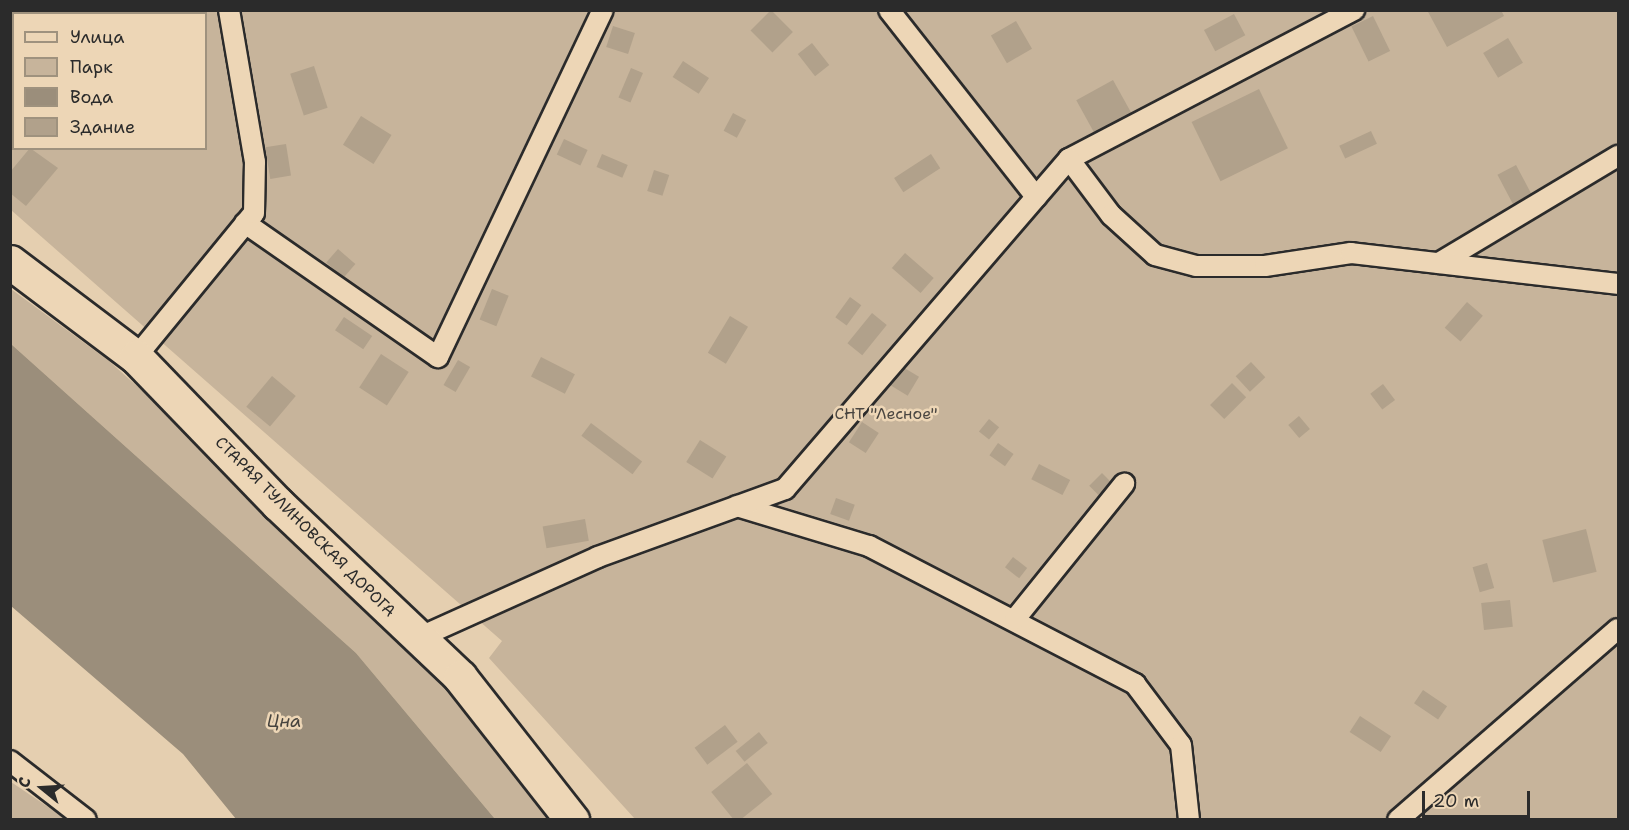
<!DOCTYPE html>
<meta charset="utf-8">
<style>
body{margin:0}
#map{position:relative;width:1629px;height:830px;overflow:hidden;background:#e5cfb0;font-family:"Shantell Sans",sans-serif}
div>[style]{position:absolute}
.green>*{inset:0;background:#c7b49b}
.water>*{inset:0;background:#9b8e7b}
.building>*{inset:0;background:#b1a18b;transform-origin:0 0}
.roads{filter:drop-shadow(2px 0 #2b2b2b) drop-shadow(-2px 0 #2b2b2b) drop-shadow(0 2px #2b2b2b) drop-shadow(0 -2px #2b2b2b)}
.service>*{height:20px;margin:-10px;padding:0 10px;transform-origin:10px;border-radius:10px;background:#edd6b6}
.tertiary>*{height:33px;margin:-16.5px;padding:0 16.5px;transform-origin:16.5px;border-radius:16.5px;background:#edd6b6}
span{translate:-50% -50%;white-space:nowrap;text-align:center;line-height:1.15;-webkit-text-stroke:5px #edd6b6;paint-order:stroke}
.park-label{font-size:16px;color:#4a4641}
.street-label{font-size:16px;color:#2b2b2b}
.water-label{font-size:18px;color:#47443f;font-style:italic}
.frame{position:absolute;inset:0;border:12px solid #2b2b2b;pointer-events:none}
.legend{position:absolute;left:12px;top:12px;width:195px;height:138px;box-sizing:border-box;background:#edd6b6;border:2px solid #9f927e;margin:0;padding:8px 10px;list-style:none;font-size:18px;color:#2b2b2b}
.legend li{display:flex;align-items:center;gap:12px;height:30px}
.legend b{width:30px;border:2px solid #9f927e}
.north{position:absolute;left:12px;top:758px;width:60px;height:60px;-webkit-text-stroke:4px #edd6b6;paint-order:stroke;rotate:288deg;font-size:16px;font-weight:700;line-height:24px;text-align:center;color:#2b2b2b}
.north::after{content:'';display:block;margin:auto;width:21px;height:27px;background:#2b2b2b;clip-path:polygon(50% 0,100% 100%,50% 72%,0 100%)}
.scale{position:absolute;left:1422px;top:791px;width:108px;height:27px;box-sizing:border-box;border:3px solid #2b2b2b;border-top:0;padding-left:8px;font-size:18px;line-height:21px;white-space:nowrap;color:#2b2b2b;-webkit-text-stroke:4px #edd6b6;paint-order:stroke}
</style>
<div id="map">
<div class="green">
<i style="clip-path:polygon(evenodd,10px 11px,1618px 11px,1618px 819px,635px 819px,489px 658px,502px 641px,11px 210px,10px 11px,14px 14px,206px 14px,206px 148px,14px 148px,14px 14px)"></i>
<i style="clip-path:polygon(11px 289px,109px 361px,382px 607px,567px 819px,495px 819px,356px 653px,11px 344px)"></i>
<i style="clip-path:polygon(11px 782px,66px 819px,11px 819px)"></i>
</div>
<div class="water">
<i style="clip-path:polygon(11px 344px,356px 653px,495px 819px,236px 819px,183px 754px,11px 606px)"></i>
</div>
<div class="building">
<i style="left:771px;top:10px;width:31px;height:29px;rotate:45deg"></i>
<i style="clip-path:polygon(1427px 10px,1501px 10px,1504px 16px,1447px 47px)"></i>
<i style="left:1234px;top:14px;width:24px;height:34px;rotate:62deg"></i>
<i style="left:1373px;top:16px;width:39px;height:24px;rotate:64deg"></i>
<i style="left:1016px;top:21px;width:32px;height:29px;rotate:60deg"></i>
<i style="left:613px;top:26px;width:23px;height:22px;rotate:18deg"></i>
<i style="left:1508px;top:38px;width:29px;height:29px;rotate:59deg"></i>
<i style="left:812px;top:43px;width:28px;height:18px;rotate:52deg"></i>
<i style="left:683px;top:61px;width:31px;height:19px;rotate:33deg"></i>
<i style="left:314px;top:66px;width:44px;height:25px;rotate:72deg"></i>
<i style="left:631px;top:68px;width:13px;height:32px;rotate:23deg"></i>
<i style="left:1113px;top:80px;width:41px;height:42px;rotate:61deg"></i>
<i style="left:1259px;top:89px;width:66px;height:75px;rotate:64deg"></i>
<i style="left:733px;top:113px;width:15px;height:20px;rotate:28deg"></i>
<i style="left:361px;top:116px;width:36px;height:34px;rotate:32deg"></i>
<i style="left:1371px;top:131px;width:14px;height:35px;rotate:65deg"></i>
<i style="left:564px;top:139px;width:26px;height:17px;rotate:25deg"></i>
<i style="left:286px;top:144px;width:32px;height:21px;rotate:81deg"></i>
<i style="clip-path:polygon(30px 148px,58px 168px,26px 206px,10px 193px,10px 172px)"></i>
<i style="left:602px;top:154px;width:28px;height:14px;rotate:23deg"></i>
<i style="left:931px;top:154px;width:17px;height:44px;rotate:57deg"></i>
<i style="left:1516px;top:165px;width:36px;height:21px;rotate:62deg"></i>
<i style="left:654px;top:170px;width:16px;height:22px;rotate:18deg"></i>
<i style="left:338px;top:249px;width:23px;height:18px;rotate:41deg"></i>
<i style="left:905px;top:253px;width:38px;height:20px;rotate:41deg"></i>
<i style="left:492px;top:289px;width:18px;height:33px;rotate:22deg"></i>
<i style="left:850px;top:297px;width:14px;height:25px;rotate:36deg"></i>
<i style="left:1467px;top:302px;width:21px;height:34px;rotate:41deg"></i>
<i style="left:872px;top:313px;width:19px;height:39px;rotate:39deg"></i>
<i style="left:730px;top:316px;width:21px;height:43px;rotate:31deg"></i>
<i style="left:344px;top:317px;width:34px;height:16px;rotate:34deg"></i>
<i style="left:381px;top:354px;width:33px;height:40px;rotate:33deg"></i>
<i style="left:541px;top:357px;width:38px;height:22px;rotate:27deg"></i>
<i style="left:458px;top:360px;width:14px;height:29px;rotate:30deg"></i>
<i style="left:1251px;top:362px;width:21px;height:21px;rotate:47deg"></i>
<i style="left:901px;top:366px;width:21px;height:22px;rotate:31deg"></i>
<i style="left:272px;top:376px;width:31px;height:40px;rotate:40deg"></i>
<i style="left:1232px;top:383px;width:20px;height:31px;rotate:45deg"></i>
<i style="left:1383px;top:384px;width:20px;height:16px;rotate:53deg"></i>
<i style="left:1299px;top:416px;width:17px;height:14px;rotate:50deg"></i>
<i style="left:989px;top:419px;width:13px;height:16px;rotate:39deg"></i>
<i style="left:862px;top:422px;width:20px;height:24px;rotate:33deg"></i>
<i style="left:591px;top:423px;width:64px;height:16px;rotate:37deg"></i>
<i style="left:700px;top:440px;width:31px;height:26px;rotate:32deg"></i>
<i style="left:998px;top:443px;width:19px;height:15px;rotate:35deg"></i>
<i style="left:1039px;top:464px;width:35px;height:17px;rotate:27deg"></i>
<i style="left:1102px;top:473px;width:13px;height:18px;rotate:45deg"></i>
<i style="left:836px;top:498px;width:20px;height:17px;rotate:20deg"></i>
<i style="left:585px;top:519px;width:22px;height:43px;rotate:80deg"></i>
<i style="left:1586px;top:529px;width:44px;height:45px;rotate:76deg"></i>
<i style="left:1013px;top:557px;width:18px;height:13px;rotate:38deg"></i>
<i style="left:1487px;top:563px;width:26px;height:15px;rotate:74deg"></i>
<i style="left:1510px;top:600px;width:27px;height:29px;rotate:84deg"></i>
<i style="left:1423px;top:690px;width:29px;height:16px;rotate:34deg"></i>
<i style="left:1360px;top:716px;width:37px;height:19px;rotate:33deg"></i>
<i style="left:725px;top:725px;width:21px;height:38px;rotate:53deg"></i>
<i style="left:759px;top:732px;width:14px;height:30px;rotate:51deg"></i>
<i style="left:747px;top:763px;width:40px;height:46px;rotate:51deg"></i>
</div>
<div class="roads">
<div class="service">
<i style="left:889px;top:10px;width:238px;rotate:51.8deg"></i>
<i style="left:1069px;top:159px;width:322px;rotate:-27.6deg"></i>
<i style="left:245px;top:223px;width:235px;rotate:34.8deg"></i>
<i style="left:438px;top:357px;width:384px;rotate:-64.6deg"></i>
<i style="left:1439px;top:263px;width:209px;rotate:-30.9deg"></i>
<i style="left:136px;top:357px;width:186px;rotate:-50.7deg"></i>
<i style="left:254px;top:213px;width:51px;rotate:-88.9deg"></i>
<i style="left:255px;top:162px;width:154px;rotate:-99.7deg"></i>
<i style="left:737px;top:506px;width:138px;rotate:16.9deg"></i>
<i style="left:869px;top:546px;width:300px;rotate:27.4deg"></i>
<i style="left:1135px;top:684px;width:76px;rotate:53deg"></i>
<i style="left:1181px;top:745px;width:75px;rotate:83.9deg"></i>
<i style="left:1015px;top:619px;width:174px;rotate:-51.1deg"></i>
<i style="left:418px;top:638px;width:197px;rotate:-24.2deg"></i>
<i style="left:598px;top:557px;width:199px;rotate:-20deg"></i>
<i style="left:785px;top:489px;width:435px;rotate:-49.3deg"></i>
<i style="left:1069px;top:159px;width:70px;rotate:53.1deg"></i>
<i style="left:1111px;top:215px;width:59px;rotate:42.3deg"></i>
<i style="left:1155px;top:255px;width:42px;rotate:15deg"></i>
<i style="left:1196px;top:266px;width:69px"></i>
<i style="left:1265px;top:266px;width:87px;rotate:-8.6deg"></i>
<i style="left:1351px;top:253px;width:269px;rotate:6.6deg"></i>
<i style="left:10px;top:761px;width:96px;rotate:37.8deg"></i>
<i style="left:1398px;top:820px;width:291px;rotate:-41deg"></i>
</div>
<div class="tertiary">
<i style="left:10px;top:262px;width:158px;rotate:37deg"></i>
<i style="left:136px;top:357px;width:204px;rotate:46deg"></i>
<i style="left:278px;top:504px;width:251px;rotate:43.5deg"></i>
<i style="left:460px;top:677px;width:182px;rotate:51.9deg"></i>
</div>
</div>
<div class="park-label">
<span style="left:886px;top:414px">СНТ "Лесное"</span>
</div>
<div class="street-label">
<span style="left:305px;top:527px;rotate:45deg">СТАРАЯ ТУЛИНОВСКАЯ ДОРОГА</span>
</div>
<div class="water-label">
<span style="left:284px;top:721px">Цна</span>
</div>
<div class="frame"></div>
<ul class="legend">
<li><b style="height:8px;background:#edd6b6"></b>Улица</li>
<li><b style="height:16px;background:#c7b49b"></b>Парк</li>
<li><b style="height:16px;background:#9b8e7b"></b>Вода</li>
<li><b style="height:16px;background:#b1a18b"></b>Здание</li>
</ul>
<div class="north">С</div>
<div class="scale">20 m</div>
</div>
